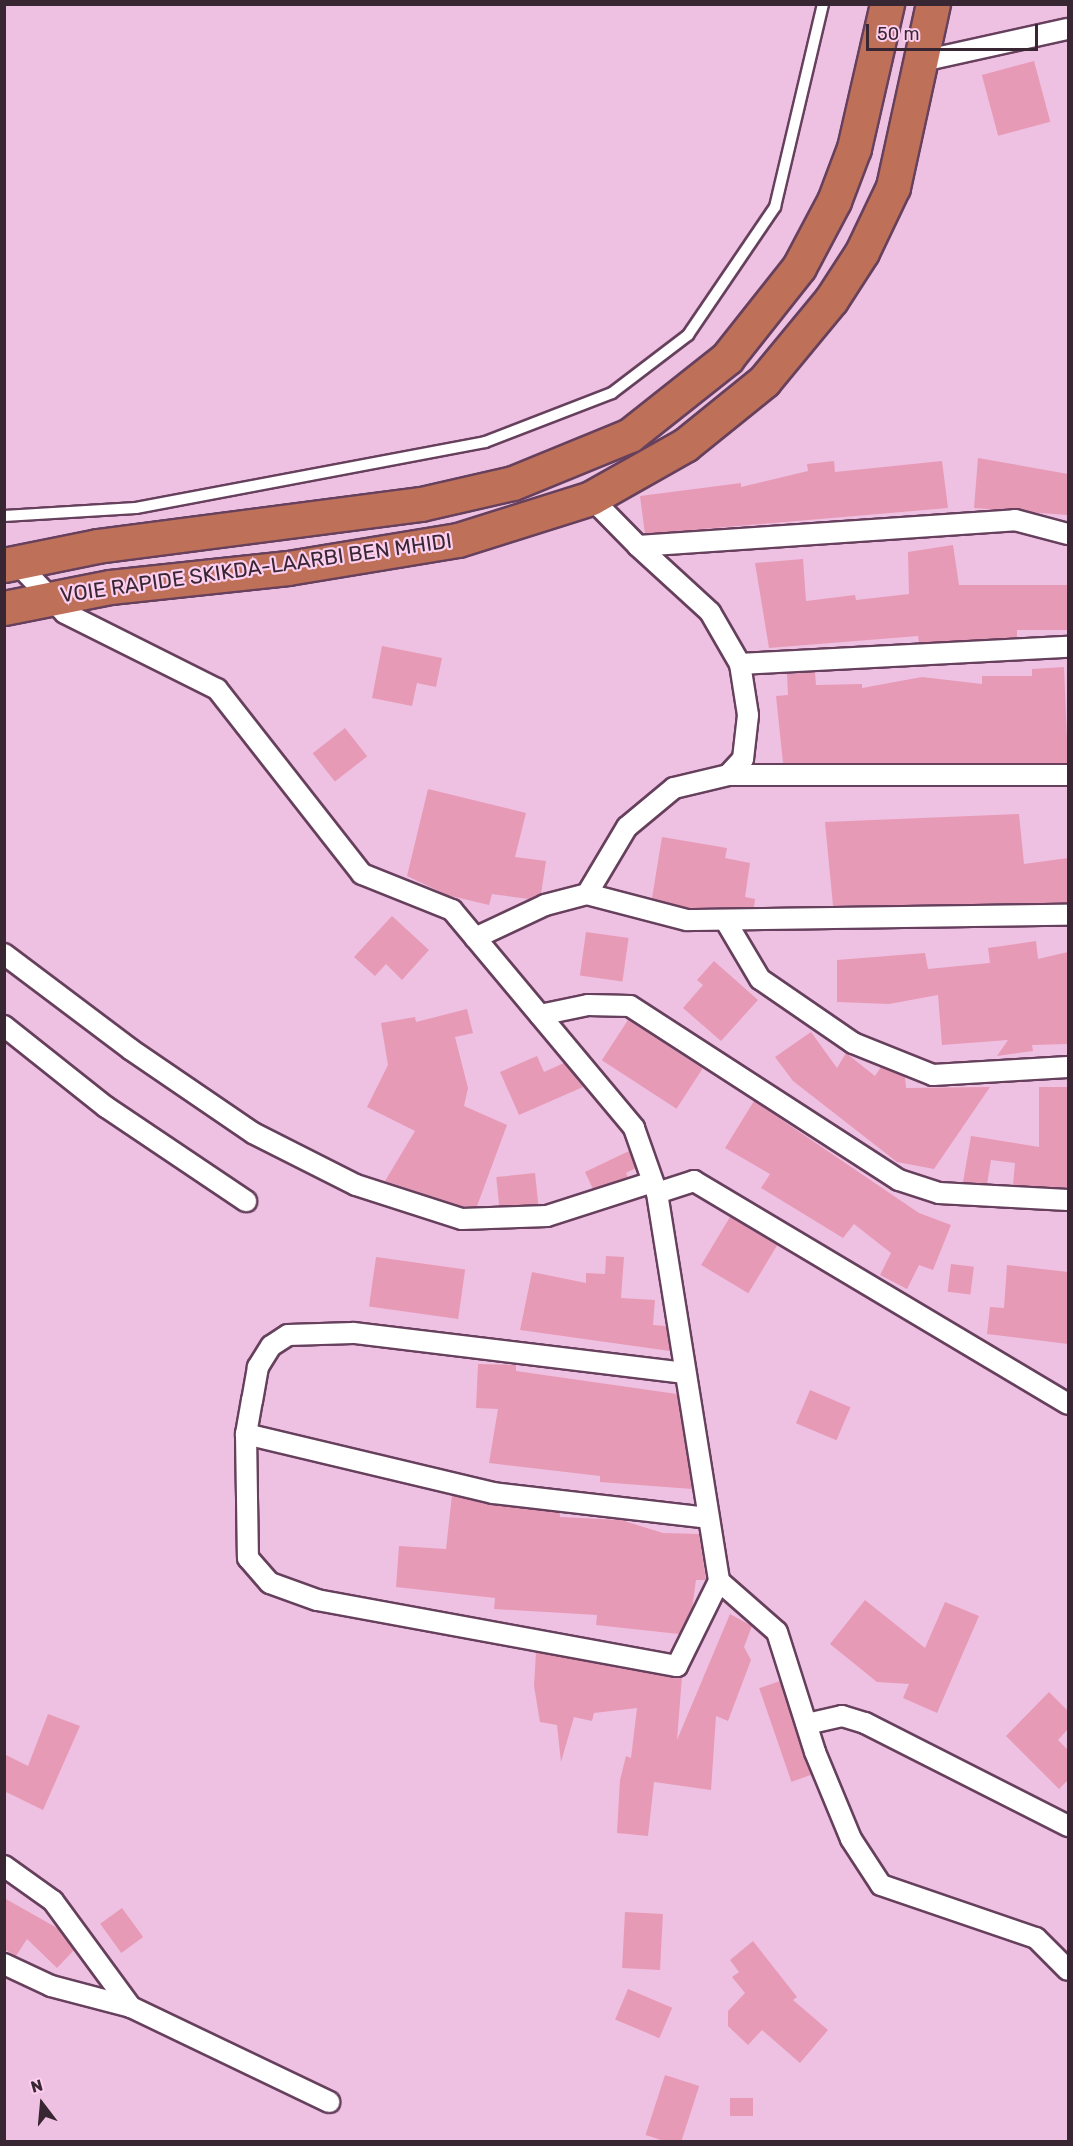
<!DOCTYPE html>
<style>
body{margin:0}
#map{position:relative;width:1073px;height:2146px;overflow:hidden;background:#eec1e2;font-family:Rubik,sans-serif}
div>[style]{position:absolute}
.building>*{inset:0;background:#e79ab5;transform-origin:0 0}
.roads{filter:drop-shadow(2px 0 #66405c) drop-shadow(-2px 0 #66405c) drop-shadow(0 2px #66405c) drop-shadow(0 -2px #66405c)}
.lane>*{height:10px;margin:-5px;padding:0 5px;transform-origin:5px;border-radius:5px;background:#fff}
.street>*{height:20px;margin:-10px;padding:0 10px;transform-origin:10px;border-radius:10px;background:#fff}
.highway>*{height:33px;margin:-16.5px;padding:0 16.5px;transform-origin:16.5px;border-radius:16.5px;background:#be7059}
span{translate:-50% -50%;white-space:nowrap;text-align:center;line-height:1.15;-webkit-text-stroke:4.5px #fcceef;paint-order:stroke}
.street-label{font-size:21px;color:#382733}
.frame{position:absolute;inset:0;border:6px solid #382733;pointer-events:none}
.north{position:absolute;left:12px;top:2074px;width:60px;height:60px;-webkit-text-stroke:4px #fcceef;paint-order:stroke;rotate:344deg;font-size:16px;font-weight:700;line-height:24px;text-align:center;color:#382733}
.north::after{content:'';display:block;margin:auto;width:21px;height:27px;background:#382733;clip-path:polygon(50% 0,100% 100%,50% 72%,0 100%)}
.scale{position:absolute;left:866px;top:24px;width:172px;height:27px;box-sizing:border-box;border:3px solid #382733;border-top:0;padding-left:8px;font-size:18px;line-height:21px;white-space:nowrap;color:#382733;-webkit-text-stroke:4px #fcceef;paint-order:stroke}
</style>
<div id="map">
<div class="building">
<i style="left:1034px;top:61px;width:63px;height:54px;rotate:75deg"></i>
<i style="clip-path:polygon(978px 458px,1068px 474px,1068px 515px,974px 508px)"></i>
<i style="clip-path:polygon(834px 461px,835px 472px,942px 461px,948px 508px,645px 534px,640px 496px,741px 483px,741px 487px,808px 471px,807px 464px)"></i>
<i style="clip-path:polygon(953px 545px,959px 585px,1068px 585px,1068px 630px,1017px 630px,1017px 637px,953px 641px,919px 643px,918px 636px,769px 648px,755px 563px,803px 559px,806px 601px,855px 595px,856px 600px,909px 594px,908px 552px)"></i>
<i style="clip-path:polygon(382px 646px,442px 658px,436px 687px,417px 683px,412px 706px,372px 698px)"></i>
<i style="clip-path:polygon(1064px 667px,1068px 763px,783px 763px,776px 696px,788px 695px,787px 674px,815px 672px,816px 685px,862px 684px,862px 688px,922px 677px,982px 684px,982px 676px,1032px 676px,1032px 669px)"></i>
<i style="left:345px;top:728px;width:36px;height:41px;rotate:52deg"></i>
<i style="clip-path:polygon(428px 789px,526px 813px,515px 857px,546px 861px,541px 894px,529px 899px,492px 894px,489px 905px,447px 895px,407px 876px)"></i>
<i style="clip-path:polygon(1019px 814px,1024px 864px,1068px 858px,1068px 903px,833px 906px,825px 822px)"></i>
<i style="clip-path:polygon(662px 837px,727px 848px,725px 858px,750px 863px,745px 897px,755px 899px,754px 907px,688px 908px,652px 898px)"></i>
<i style="clip-path:polygon(392px 916px,429px 950px,402px 980px,386px 964px,375px 976px,354px 957px)"></i>
<i style="left:586px;top:932px;width:43px;height:44px;rotate:8deg"></i>
<i style="clip-path:polygon(1036px 941px,1038px 959px,1068px 952px,1068px 1044px,1032px 1045px,1033px 1051px,997px 1056px,1008px 1040px,942px 1045px,938px 995px,889px 1004px,837px 1002px,837px 960px,925px 953px,928px 969px,990px 963px,988px 948px)"></i>
<i style="clip-path:polygon(714px 961px,758px 1000px,721px 1041px,683px 1008px,703px 985px,697px 980px)"></i>
<i style="clip-path:polygon(467px 1009px,473px 1033px,455px 1037px,468px 1088px,464px 1106px,507px 1125px,477px 1206px,464px 1207px,385px 1181px,415px 1131px,367px 1107px,388px 1065px,381px 1023px,415px 1017px,416px 1022px)"></i>
<i style="left:628px;top:1020px;width:89px;height:48px;rotate:33deg"></i>
<i style="clip-path:polygon(811px 1032px,837px 1068px,846px 1053px,875px 1076px,881px 1067px,905px 1077px,906px 1088px,990px 1087px,934px 1169px,897px 1162px,793px 1081px,775px 1057px)"></i>
<i style="clip-path:polygon(537px 1056px,544px 1072px,564px 1063px,583px 1087px,519px 1115px,500px 1072px)"></i>
<i style="clip-path:polygon(1039px 1087px,1068px 1087px,1068px 1188px,1013px 1185px,1015px 1163px,991px 1160px,987px 1184px,963px 1182px,971px 1136px,1039px 1147px)"></i>
<i style="clip-path:polygon(754px 1101px,919px 1213px,951px 1225px,933px 1270px,919px 1265px,907px 1289px,880px 1275px,891px 1253px,854px 1224px,843px 1238px,761px 1188px,770px 1174px,725px 1148px)"></i>
<i style="clip-path:polygon(629px 1151px,636px 1168px,626px 1173px,628px 1177px,593px 1189px,585px 1172px)"></i>
<i style="left:535px;top:1173px;width:31px;height:39px;rotate:84deg"></i>
<i style="left:730px;top:1217px;width:55px;height:56px;rotate:31deg"></i>
<i style="clip-path:polygon(606px 1256px,624px 1257px,621px 1298px,655px 1300px,653px 1325px,666px 1326px,670px 1351px,520px 1330px,532px 1272px,586px 1283px,586px 1273px,605px 1274px)"></i>
<i style="left:376px;top:1257px;width:90px;height:50px;rotate:8deg"></i>
<i style="left:951px;top:1264px;width:23px;height:28px;rotate:7deg"></i>
<i style="clip-path:polygon(1007px 1265px,1068px 1272px,1068px 1344px,987px 1334px,990px 1307px,1004px 1308px)"></i>
<i style="clip-path:polygon(478px 1364px,516px 1365px,516px 1371px,677px 1394px,692px 1489px,600px 1482px,600px 1476px,489px 1463px,498px 1409px,476px 1408px)"></i>
<i style="left:810px;top:1390px;width:44px;height:36px;rotate:23deg"></i>
<i style="clip-path:polygon(452px 1495px,560px 1513px,560px 1517px,621px 1520px,663px 1533px,699px 1534px,706px 1580px,696px 1580px,692px 1609px,679px 1634px,596px 1625px,597px 1615px,494px 1609px,495px 1598px,396px 1587px,399px 1546px,446px 1549px)"></i>
<i style="clip-path:polygon(865px 1600px,925px 1648px,945px 1602px,979px 1616px,937px 1713px,903px 1698px,909px 1684px,877px 1682px,830px 1644px)"></i>
<i style="clip-path:polygon(730px 1614px,752px 1626px,744px 1647px,751px 1660px,728px 1721px,716px 1716px,711px 1790px,654px 1782px,648px 1836px,617px 1833px,620px 1780px,626px 1756px,631px 1758px,637px 1708px,594px 1713px,592px 1721px,574px 1717px,561px 1762px,557px 1725px,540px 1722px,534px 1686px,536px 1652px,682px 1677px,677px 1740px)"></i>
<i style="left:780px;top:1681px;width:99px;height:22px;rotate:71deg"></i>
<i style="clip-path:polygon(1049px 1692px,1068px 1711px,1068px 1729px,1058px 1740px,1068px 1750px,1068px 1780px,1059px 1789px,1006px 1736px)"></i>
<i style="clip-path:polygon(48px 1714px,80px 1726px,43px 1810px,4px 1791px,4px 1754px,28px 1766px)"></i>
<i style="clip-path:polygon(4px 1898px,59px 1929px,74px 1950px,57px 1968px,27px 1939px,16px 1956px,4px 1949px)"></i>
<i style="left:122px;top:1908px;width:36px;height:27px;rotate:54deg"></i>
<i style="left:625px;top:1912px;width:38px;height:56px;rotate:3deg"></i>
<i style="clip-path:polygon(753px 1941px,797px 1997px,793px 2000px,828px 2030px,800px 2063px,762px 2030px,748px 2045px,728px 2026px,728px 2011px,745px 1993px,732px 1977px,739px 1972px,730px 1960px)"></i>
<i style="left:628px;top:1989px;width:48px;height:33px;rotate:23deg"></i>
<i style="left:665px;top:2075px;width:36px;height:63px;rotate:18deg"></i>
<i style="left:730px;top:2098px;width:23px;height:18px"></i>
</div>
<div class="roads">
<div class="lane">
<i style="left:4px;top:516px;width:132px;rotate:-3.5deg"></i>
<i style="left:136px;top:508px;width:355px;rotate:-10.7deg"></i>
<i style="left:485px;top:442px;width:136px;rotate:-21.1deg"></i>
<i style="left:612px;top:393px;width:96px;rotate:-37.3deg"></i>
<i style="left:688px;top:335px;width:155px;rotate:-55.8deg"></i>
<i style="left:775px;top:207px;width:209px;rotate:-76.7deg"></i>
</div>
<div class="street">
<i style="left:922px;top:61px;width:149px;rotate:-12.4deg"></i>
<i style="left:591px;top:498px;width:67px;rotate:45.6deg"></i>
<i style="left:638px;top:546px;width:378px;rotate:-3.9deg"></i>
<i style="left:1015px;top:520px;width:55px;rotate:14.8deg"></i>
<i style="left:17px;top:563px;width:69px;rotate:46.2deg"></i>
<i style="left:65px;top:613px;width:170px;rotate:26.6deg"></i>
<i style="left:217px;top:689px;width:235px;rotate:51.9deg"></i>
<i style="left:362px;top:874px;width:97px;rotate:21.8deg"></i>
<i style="left:452px;top:910px;width:284px;rotate:50.1deg"></i>
<i style="left:634px;top:1128px;width:69px;rotate:70.5deg"></i>
<i style="left:657px;top:1193px;width:393px;rotate:80.9deg"></i>
<i style="left:719px;top:1581px;width:77px;rotate:41.3deg"></i>
<i style="left:777px;top:1632px;width:126px;rotate:72.4deg"></i>
<i style="left:815px;top:1752px;width:94px;rotate:67.5deg"></i>
<i style="left:851px;top:1839px;width:55px;rotate:56.9deg"></i>
<i style="left:881px;top:1885px;width:164px;rotate:18.9deg"></i>
<i style="left:1036px;top:1938px;width:45px;rotate:45deg"></i>
<i style="left:740px;top:664px;width:328px;rotate:-3deg"></i>
<i style="left:728px;top:775px;width:340px"></i>
<i style="left:587px;top:894px;width:103px;rotate:14.6deg"></i>
<i style="left:687px;top:920px;width:381px;rotate:-0.8deg"></i>
<i style="left:725px;top:920px;width:69px;rotate:59.3deg"></i>
<i style="left:760px;top:979px;width:113px;rotate:34.5deg"></i>
<i style="left:853px;top:1043px;width:86px;rotate:21.8deg"></i>
<i style="left:933px;top:1075px;width:135px;rotate:-3.4deg"></i>
<i style="left:475px;top:938px;width:77px;rotate:-25.2deg"></i>
<i style="left:545px;top:905px;width:43px;rotate:-14.7deg"></i>
<i style="left:587px;top:894px;width:78px;rotate:-59.2deg"></i>
<i style="left:627px;top:827px;width:61px;rotate:-39.7deg"></i>
<i style="left:674px;top:788px;width:56px;rotate:-13.5deg"></i>
<i style="left:728px;top:775px;width:22px;rotate:-47deg"></i>
<i style="left:743px;top:759px;width:44px;rotate:-83.5deg"></i>
<i style="left:748px;top:715px;width:52px;rotate:-98.9deg"></i>
<i style="left:740px;top:664px;width:60px;rotate:-120deg"></i>
<i style="left:710px;top:612px;width:98px;rotate:-137.5deg"></i>
<i style="left:4px;top:954px;width:158px;rotate:37deg"></i>
<i style="left:130px;top:1049px;width:149px;rotate:34.3deg"></i>
<i style="left:253px;top:1133px;width:115px;rotate:26.8deg"></i>
<i style="left:356px;top:1185px;width:111px;rotate:17.8deg"></i>
<i style="left:462px;top:1219px;width:85px;rotate:-2deg"></i>
<i style="left:547px;top:1216px;width:111px;rotate:-17.8deg"></i>
<i style="left:540px;top:1015px;width:49px;rotate:-11.8deg"></i>
<i style="left:588px;top:1005px;width:42px;rotate:1.4deg"></i>
<i style="left:630px;top:1006px;width:320px;rotate:32.9deg"></i>
<i style="left:899px;top:1180px;width:42px;rotate:18deg"></i>
<i style="left:939px;top:1193px;width:129px;rotate:3.1deg"></i>
<i style="left:4px;top:1026px;width:130px;rotate:38.5deg"></i>
<i style="left:106px;top:1107px;width:169px;rotate:33.9deg"></i>
<i style="left:657px;top:1193px;width:39px;rotate:-18deg"></i>
<i style="left:694px;top:1181px;width:435px;rotate:30.8deg"></i>
<i style="left:685px;top:1373px;width:334px;rotate:-173.1deg"></i>
<i style="left:353px;top:1333px;width:65px;rotate:178.2deg"></i>
<i style="left:288px;top:1335px;width:20px;rotate:147deg"></i>
<i style="left:271px;top:1346px;width:25px;rotate:122deg"></i>
<i style="left:258px;top:1367px;width:34px;rotate:100deg"></i>
<i style="left:252px;top:1400px;width:35px;rotate:100deg"></i>
<i style="left:246px;top:1434px;width:124px;rotate:89.1deg"></i>
<i style="left:248px;top:1558px;width:33px;rotate:49deg"></i>
<i style="left:270px;top:1583px;width:50px;rotate:19.9deg"></i>
<i style="left:317px;top:1600px;width:366px;rotate:10.4deg"></i>
<i style="left:677px;top:1666px;width:95px;rotate:-63.7deg"></i>
<i style="left:246px;top:1434px;width:254px;rotate:13.4deg"></i>
<i style="left:493px;top:1493px;width:217px;rotate:6.6deg"></i>
<i style="left:807px;top:1724px;width:36px;rotate:-13deg"></i>
<i style="left:842px;top:1716px;width:24px;rotate:17deg"></i>
<i style="left:865px;top:1723px;width:228px;rotate:26.9deg"></i>
<i style="left:4px;top:1866px;width:60px;rotate:35.5deg"></i>
<i style="left:53px;top:1901px;width:132px;rotate:53.7deg"></i>
<i style="left:4px;top:1964px;width:52px;rotate:25.1deg"></i>
<i style="left:51px;top:1986px;width:83px;rotate:14.7deg"></i>
<i style="left:131px;top:2007px;width:220px;rotate:25.6deg"></i>
</div>
<div class="highway">
<i style="left:4px;top:565px;width:95px;rotate:-11.5deg"></i>
<i style="left:97px;top:546px;width:327px;rotate:-7.4deg"></i>
<i style="left:421px;top:504px;width:94px;rotate:-12.9deg"></i>
<i style="left:513px;top:483px;width:126px;rotate:-22.3deg"></i>
<i style="left:630px;top:435px;width:124px;rotate:-38.4deg"></i>
<i style="left:727px;top:358px;width:116px;rotate:-51.6deg"></i>
<i style="left:799px;top:267px;width:75px;rotate:-62.1deg"></i>
<i style="left:834px;top:201px;width:57px;rotate:-69.3deg"></i>
<i style="left:854px;top:148px;width:148px;rotate:-77.1deg"></i>
<i style="left:4px;top:608px;width:108px;rotate:-11.2deg"></i>
<i style="left:110px;top:587px;width:179px;rotate:-6.1deg"></i>
<i style="left:288px;top:568px;width:172px;rotate:-9.4deg"></i>
<i style="left:458px;top:540px;width:139px;rotate:-17.5deg"></i>
<i style="left:591px;top:498px;width:108px;rotate:-29.4deg"></i>
<i style="left:685px;top:445px;width:102px;rotate:-39deg"></i>
<i style="left:764px;top:381px;width:105px;rotate:-50.4deg"></i>
<i style="left:831px;top:300px;width:57px;rotate:-57.1deg"></i>
<i style="left:862px;top:252px;width:72px;rotate:-64.5deg"></i>
<i style="left:893px;top:187px;width:187px;rotate:-77.7deg"></i>
</div>
</div>
<div class="street-label">
<span style="left:256px;top:568px;rotate:-8deg">VOIE RAPIDE SKIKDA-LAARBI BEN MHIDI</span>
</div>
<div class="frame"></div>
<div class="north">N</div>
<div class="scale">50 m</div>
</div>
